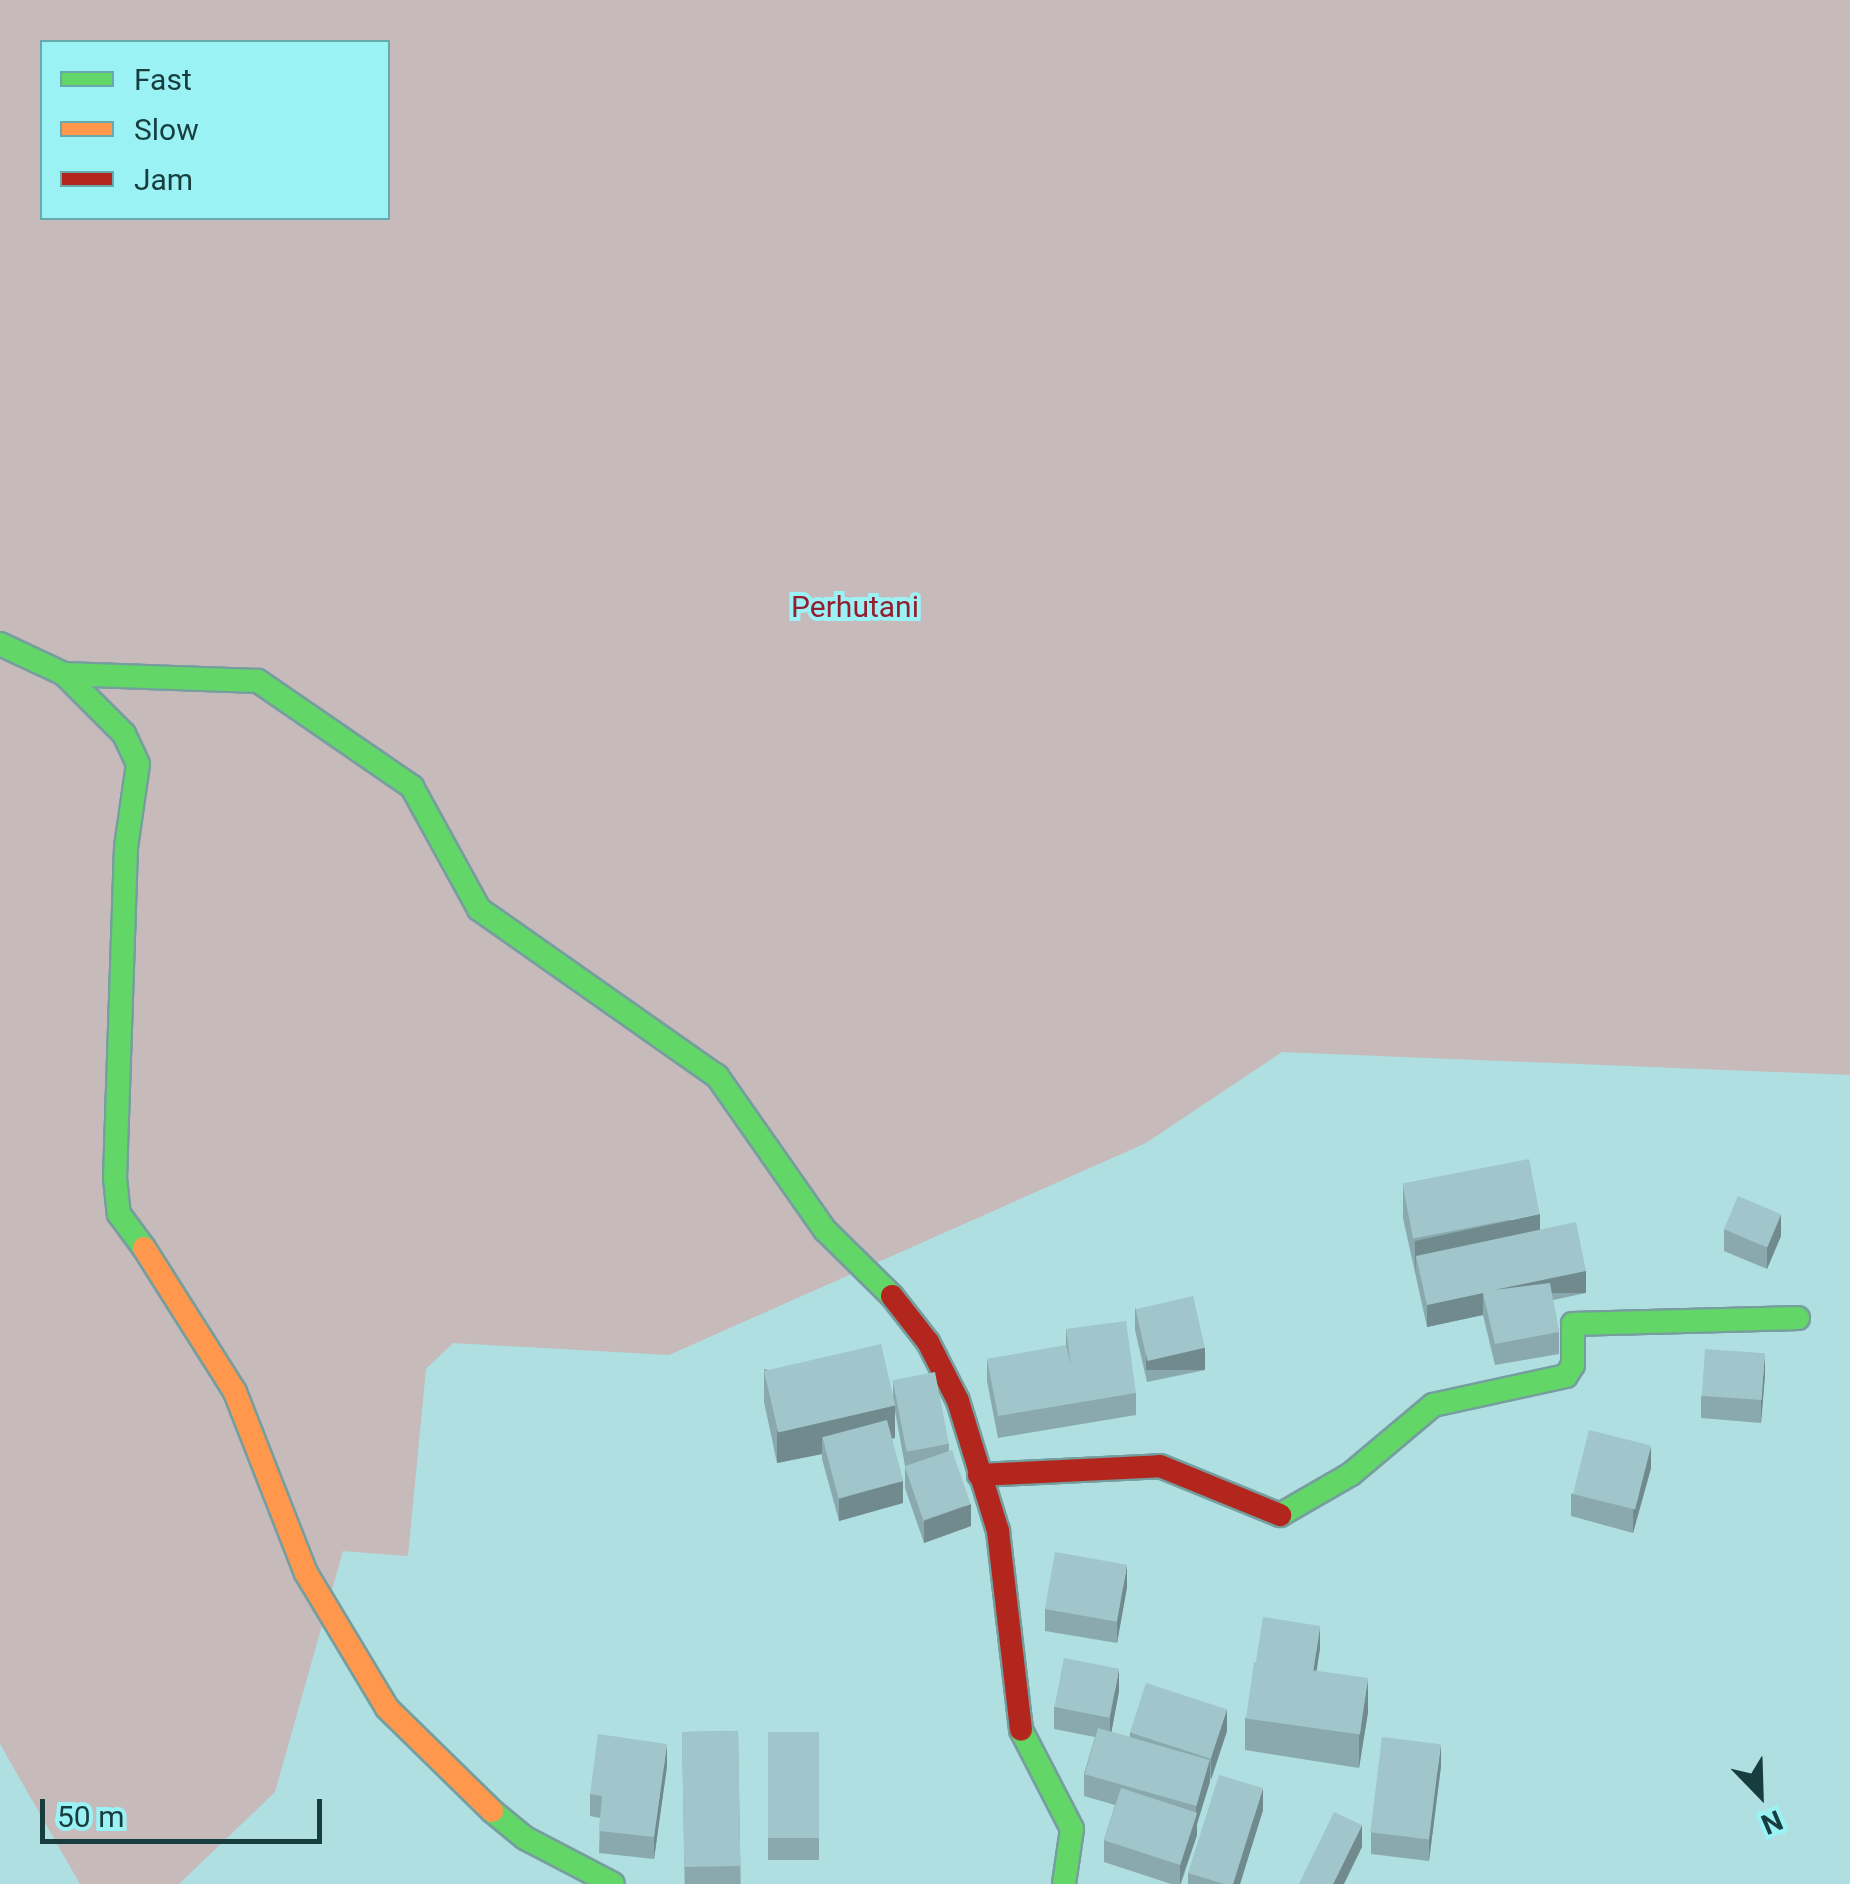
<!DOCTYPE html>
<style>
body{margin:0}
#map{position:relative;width:1850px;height:1884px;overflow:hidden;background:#afdfe1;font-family:Roboto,sans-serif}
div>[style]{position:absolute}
.green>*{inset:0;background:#c6babb}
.roads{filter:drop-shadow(2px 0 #769e9f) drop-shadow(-2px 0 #769e9f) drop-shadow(0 2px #769e9f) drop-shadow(0 -2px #769e9f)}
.fast>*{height:22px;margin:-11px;padding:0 11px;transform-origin:11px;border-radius:11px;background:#63d668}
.slow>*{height:22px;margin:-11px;padding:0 11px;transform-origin:11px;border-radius:11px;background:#ff974d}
.jam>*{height:22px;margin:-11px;padding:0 11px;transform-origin:11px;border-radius:11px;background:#b3261e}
.wall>*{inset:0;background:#8aa9ae;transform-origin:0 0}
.shaded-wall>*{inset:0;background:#708a8d;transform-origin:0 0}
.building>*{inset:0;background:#a0c5ca;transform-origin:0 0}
span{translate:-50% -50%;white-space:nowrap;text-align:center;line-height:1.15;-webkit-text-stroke:8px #9bf2f5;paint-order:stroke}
.park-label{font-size:30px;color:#921f31}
.legend{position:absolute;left:40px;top:40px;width:350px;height:180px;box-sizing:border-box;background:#9bf2f5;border:2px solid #67aaac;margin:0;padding:12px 18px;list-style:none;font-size:30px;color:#183d3e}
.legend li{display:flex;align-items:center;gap:20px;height:50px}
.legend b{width:50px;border:2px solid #67aaac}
.north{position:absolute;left:1710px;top:1744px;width:100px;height:100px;-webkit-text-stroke:8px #9bf2f5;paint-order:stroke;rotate:157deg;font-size:28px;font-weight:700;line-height:40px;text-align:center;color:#183d3e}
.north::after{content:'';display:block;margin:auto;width:35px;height:45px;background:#183d3e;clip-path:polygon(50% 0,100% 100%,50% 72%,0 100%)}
.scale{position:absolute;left:40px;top:1799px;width:282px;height:45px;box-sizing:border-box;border:5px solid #183d3e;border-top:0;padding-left:12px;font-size:30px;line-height:35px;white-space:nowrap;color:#183d3e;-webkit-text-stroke:8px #9bf2f5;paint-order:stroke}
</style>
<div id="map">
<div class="green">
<i style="clip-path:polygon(evenodd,0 0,1850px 0,1850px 1075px,1282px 1052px,1146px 1143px,669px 1355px,453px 1343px,426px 1369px,408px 1556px,343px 1551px,275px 1792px,179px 1884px,80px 1884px,0 1744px,0 0,42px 42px,388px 42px,388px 218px,42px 218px,42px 42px)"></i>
</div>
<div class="roads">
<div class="fast">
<i style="left:0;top:644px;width:71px;rotate:25.1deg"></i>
<i style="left:64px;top:674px;width:194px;rotate:2.1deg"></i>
<i style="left:258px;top:681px;width:187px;rotate:34.5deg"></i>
<i style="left:412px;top:787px;width:139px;rotate:61.2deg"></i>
<i style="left:479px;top:909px;width:291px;rotate:35.1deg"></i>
<i style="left:717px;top:1076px;width:188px;rotate:55deg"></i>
<i style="left:825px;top:1230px;width:94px;rotate:44.6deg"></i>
<i style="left:64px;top:674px;width:85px;rotate:45deg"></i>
<i style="left:124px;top:734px;width:33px;rotate:65deg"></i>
<i style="left:138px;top:764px;width:84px;rotate:98.2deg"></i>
<i style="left:126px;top:847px;width:331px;rotate:91.9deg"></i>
<i style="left:115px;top:1178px;width:36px;rotate:84deg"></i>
<i style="left:119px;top:1214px;width:42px;rotate:53.7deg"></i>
<i style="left:1280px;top:1515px;width:82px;rotate:-30deg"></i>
<i style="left:1351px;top:1474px;width:107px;rotate:-40.1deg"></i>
<i style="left:1433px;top:1405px;width:136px;rotate:-12.3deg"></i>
<i style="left:1566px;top:1376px;width:13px;rotate:-58deg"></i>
<i style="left:1573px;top:1365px;width:41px;rotate:-90deg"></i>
<i style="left:1573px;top:1324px;width:225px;rotate:-1.5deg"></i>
<i style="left:1021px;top:1730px;width:111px;rotate:62.7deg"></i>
<i style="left:1072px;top:1829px;width:56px;rotate:98.3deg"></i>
<i style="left:492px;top:1811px;width:43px;rotate:39.3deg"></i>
<i style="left:525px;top:1838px;width:99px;rotate:27.6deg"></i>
</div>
<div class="slow">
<i style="left:144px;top:1248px;width:170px;rotate:57.7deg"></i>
<i style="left:235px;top:1392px;width:194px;rotate:68.6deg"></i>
<i style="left:306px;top:1573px;width:157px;rotate:59deg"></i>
<i style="left:387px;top:1708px;width:147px;rotate:44.4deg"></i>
</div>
<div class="jam">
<i style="left:892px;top:1296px;width:58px;rotate:52deg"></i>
<i style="left:928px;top:1342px;width:66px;rotate:63deg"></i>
<i style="left:958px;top:1401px;width:136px;rotate:72.9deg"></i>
<i style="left:998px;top:1531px;width:200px;rotate:83.4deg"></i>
<i style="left:979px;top:1475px;width:181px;rotate:-2.8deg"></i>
<i style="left:1160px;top:1466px;width:130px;rotate:22.2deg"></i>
</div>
</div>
<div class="wall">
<i style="clip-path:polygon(1403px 1185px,1540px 1230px,1586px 1293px,1553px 1300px,1559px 1332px,1559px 1354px,1495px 1365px,1483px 1315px,1427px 1327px,1403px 1218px)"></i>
<i style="clip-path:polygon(1724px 1229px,1781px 1236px,1767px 1269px,1724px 1251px)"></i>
<i style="clip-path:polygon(1135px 1308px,1205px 1370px,1147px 1382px,1135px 1330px)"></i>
<i style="clip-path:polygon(1066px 1329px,1136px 1393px,1136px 1415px,998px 1438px,987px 1381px,987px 1359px,1066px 1347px)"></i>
<i style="clip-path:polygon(764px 1369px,893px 1398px,893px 1380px,949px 1444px,949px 1451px,971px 1526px,924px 1543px,905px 1488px,905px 1466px,895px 1411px,895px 1438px,892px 1438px,903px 1503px,839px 1521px,822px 1459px,822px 1454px,777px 1463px,764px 1402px)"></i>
<i style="clip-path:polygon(1765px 1375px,1761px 1423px,1701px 1418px,1701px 1396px)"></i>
<i style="clip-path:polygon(1651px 1468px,1633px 1533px,1571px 1516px,1571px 1494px)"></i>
<i style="clip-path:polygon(1127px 1587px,1117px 1643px,1045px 1631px,1045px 1609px)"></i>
<i style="clip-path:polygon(1320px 1648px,1316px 1671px,1368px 1712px,1359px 1768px,1245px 1750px,1245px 1718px)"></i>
<i style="clip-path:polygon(1119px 1691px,1111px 1732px,1130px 1737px,1130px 1732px,1227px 1731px,1210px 1780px,1197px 1824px,1197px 1835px,1181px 1884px,1171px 1884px,1104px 1862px,1104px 1840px,1115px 1805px,1084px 1796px,1084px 1774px,1095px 1737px,1054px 1729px,1054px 1707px)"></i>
<i style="left:738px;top:1731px;width:153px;height:56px;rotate:89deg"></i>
<i style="left:768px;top:1732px;width:51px;height:128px"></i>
<i style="clip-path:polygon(667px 1766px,654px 1859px,599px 1853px,600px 1818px,590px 1816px,590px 1794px)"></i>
<i style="clip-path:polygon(1441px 1766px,1429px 1861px,1371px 1854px,1371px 1832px)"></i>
<i style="clip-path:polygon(1263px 1810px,1240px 1884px,1188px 1884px,1188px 1873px)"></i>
</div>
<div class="shaded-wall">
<i style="clip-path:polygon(1540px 1214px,1540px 1247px,1416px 1256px,1415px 1273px,1415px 1241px)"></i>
<i style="clip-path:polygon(1781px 1214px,1781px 1236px,1767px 1269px,1767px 1247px)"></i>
<i style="left:1586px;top:1271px;width:22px;height:94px;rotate:90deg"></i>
<i style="clip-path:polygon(1483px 1293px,1483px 1315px,1427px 1327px,1427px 1305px)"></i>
<i style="left:1205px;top:1348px;width:22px;height:59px;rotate:90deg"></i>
<i style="clip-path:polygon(1765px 1353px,1765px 1375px,1761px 1423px,1761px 1401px)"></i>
<i style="clip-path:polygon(895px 1405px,895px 1438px,827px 1453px,822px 1437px,822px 1454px,777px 1463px,777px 1431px)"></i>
<i style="clip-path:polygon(1651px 1446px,1651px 1468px,1633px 1533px,1633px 1511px)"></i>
<i style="clip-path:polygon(903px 1481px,903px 1503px,839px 1521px,839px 1499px)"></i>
<i style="clip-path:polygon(971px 1504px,971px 1526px,924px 1543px,924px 1521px)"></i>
<i style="clip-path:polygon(1127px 1565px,1127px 1587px,1117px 1643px,1117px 1622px)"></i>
<i style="clip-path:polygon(1320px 1626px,1320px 1648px,1312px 1702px,1312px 1680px)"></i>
<i style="clip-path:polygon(1119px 1669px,1119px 1691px,1110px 1740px,1110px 1718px)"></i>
<i style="clip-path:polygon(1368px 1679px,1368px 1712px,1359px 1768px,1359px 1735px)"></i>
<i style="clip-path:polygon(1227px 1709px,1227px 1731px,1211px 1780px,1211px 1758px)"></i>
<i style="clip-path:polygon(667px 1744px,667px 1766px,654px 1859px,654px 1837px)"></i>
<i style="clip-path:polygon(1441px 1744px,1441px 1766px,1429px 1861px,1429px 1839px)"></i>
<i style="clip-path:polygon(1210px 1760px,1210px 1782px,1197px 1824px,1197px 1835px,1180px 1884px,1180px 1865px,1196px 1817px,1196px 1807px)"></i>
<i style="clip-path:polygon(1263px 1788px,1263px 1810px,1240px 1884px,1233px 1884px)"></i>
<i style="clip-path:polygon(1362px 1825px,1362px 1847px,1344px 1884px,1333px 1884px)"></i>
</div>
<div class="building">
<i style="left:1529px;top:1159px;width:56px;height:129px;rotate:79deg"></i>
<i style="left:1738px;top:1196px;width:47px;height:36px;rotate:23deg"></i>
<i style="clip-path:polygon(1576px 1222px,1586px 1271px,1494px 1290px,1550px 1283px,1559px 1332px,1495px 1344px,1483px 1293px,1427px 1305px,1416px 1256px)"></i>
<i style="left:1193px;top:1296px;width:53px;height:59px;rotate:77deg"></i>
<i style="clip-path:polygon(1126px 1321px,1136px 1393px,998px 1416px,987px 1359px,1066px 1345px,1071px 1365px,1066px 1329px)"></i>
<i style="left:881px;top:1344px;width:63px;height:120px;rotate:77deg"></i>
<i style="left:1705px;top:1349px;width:60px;height:47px;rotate:4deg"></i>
<i style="left:935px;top:1372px;width:73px;height:43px;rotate:79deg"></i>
<i style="left:887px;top:1420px;width:63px;height:67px;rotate:75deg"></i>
<i style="left:1589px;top:1430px;width:64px;height:66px;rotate:14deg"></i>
<i style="left:952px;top:1450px;width:57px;height:50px;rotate:71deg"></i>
<i style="left:1055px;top:1552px;width:73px;height:58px;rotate:10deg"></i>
<i style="left:1263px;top:1617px;width:58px;height:46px;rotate:9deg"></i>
<i style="left:1064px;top:1658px;width:56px;height:50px;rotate:11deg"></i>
<i style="left:1254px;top:1662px;width:115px;height:57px;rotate:8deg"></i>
<i style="left:1146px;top:1683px;width:85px;height:52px;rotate:18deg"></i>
<i style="left:1098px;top:1728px;width:116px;height:48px;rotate:16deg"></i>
<i style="left:738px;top:1731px;width:135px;height:56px;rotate:89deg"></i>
<i style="left:768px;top:1732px;width:51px;height:106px"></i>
<i style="clip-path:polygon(598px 1734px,667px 1744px,654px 1837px,599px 1831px,602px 1796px,590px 1794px)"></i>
<i style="left:1382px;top:1737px;width:59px;height:96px;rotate:7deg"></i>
<i style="clip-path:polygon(1219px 1775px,1263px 1788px,1233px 1884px,1224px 1884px,1188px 1873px)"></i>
<i style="left:1121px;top:1788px;width:80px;height:55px;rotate:18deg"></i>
<i style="clip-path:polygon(1334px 1812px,1362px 1825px,1333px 1884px,1299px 1884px)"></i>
</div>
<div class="park-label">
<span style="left:855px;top:607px">Perhutani</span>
</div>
<ul class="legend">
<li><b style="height:12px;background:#63d668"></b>Fast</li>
<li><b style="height:12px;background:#ff974d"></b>Slow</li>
<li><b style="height:12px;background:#b3261e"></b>Jam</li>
</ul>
<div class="north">N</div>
<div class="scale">50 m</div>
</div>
